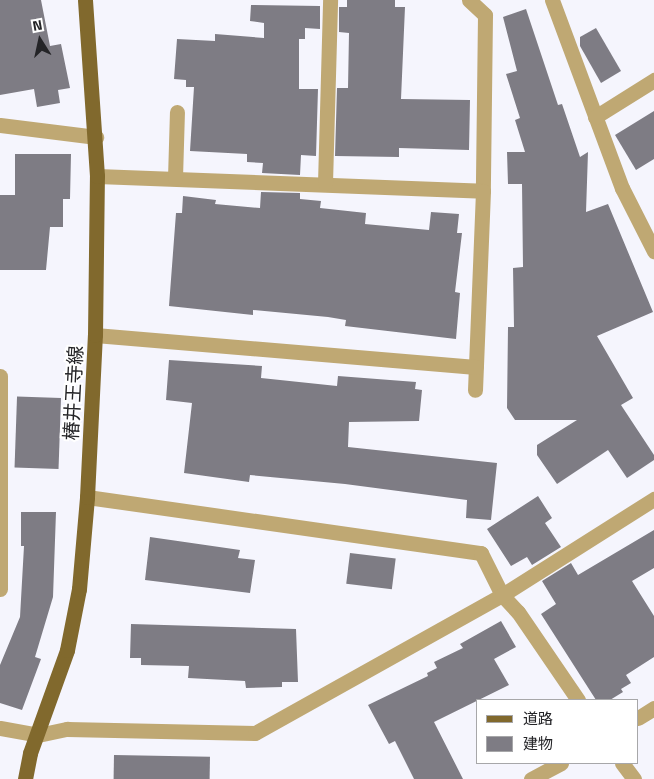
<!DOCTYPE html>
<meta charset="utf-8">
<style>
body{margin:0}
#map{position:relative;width:654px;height:779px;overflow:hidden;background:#f5f5fd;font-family:"Titillium Web","Noto Sans JP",sans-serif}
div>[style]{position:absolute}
.building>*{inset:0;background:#7e7c84;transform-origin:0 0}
.minor>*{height:15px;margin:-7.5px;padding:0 7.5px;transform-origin:7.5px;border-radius:7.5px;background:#bfa873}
.major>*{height:15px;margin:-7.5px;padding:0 7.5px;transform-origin:7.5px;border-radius:7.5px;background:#81692d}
span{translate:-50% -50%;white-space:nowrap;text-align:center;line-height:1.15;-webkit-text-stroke:4px #fff;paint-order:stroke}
.street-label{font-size:19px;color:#242427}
.legend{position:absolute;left:476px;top:699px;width:162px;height:65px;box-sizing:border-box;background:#fff;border:1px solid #a7a7a9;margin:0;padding:6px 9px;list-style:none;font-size:15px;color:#242427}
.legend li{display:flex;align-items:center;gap:10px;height:25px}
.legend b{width:25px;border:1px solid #a7a7a9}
.north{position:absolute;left:15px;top:15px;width:50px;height:50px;-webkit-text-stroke:4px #fff;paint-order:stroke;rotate:350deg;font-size:14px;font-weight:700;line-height:20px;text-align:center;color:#242427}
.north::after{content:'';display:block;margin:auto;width:18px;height:22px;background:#242427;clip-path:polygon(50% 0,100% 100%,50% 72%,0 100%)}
</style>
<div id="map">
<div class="building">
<i style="clip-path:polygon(0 0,41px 0,50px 46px,61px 44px,70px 88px,58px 90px,60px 103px,37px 107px,34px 89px,0 95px)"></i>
<i style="clip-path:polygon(347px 0,395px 0,395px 7px,405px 7px,401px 99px,470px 100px,469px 150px,399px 148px,399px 157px,335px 156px,337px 88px,348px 88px,349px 33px,339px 32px,339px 7px,347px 7px)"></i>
<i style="clip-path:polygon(251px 5px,320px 6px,320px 29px,305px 28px,305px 39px,299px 39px,299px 89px,318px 89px,316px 156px,301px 155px,300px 175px,262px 173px,263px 163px,247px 162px,247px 154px,190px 151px,194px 87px,186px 87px,186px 80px,174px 79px,177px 39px,215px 41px,215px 34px,264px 38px,264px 23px,250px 21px)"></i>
<i style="clip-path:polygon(526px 9px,558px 105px,562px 104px,580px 157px,588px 152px,586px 212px,608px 204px,653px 312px,597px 336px,633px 398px,621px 405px,654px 455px,654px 460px,627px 478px,608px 450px,557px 484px,537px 455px,537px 445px,577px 420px,515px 420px,507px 408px,508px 327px,514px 327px,513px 268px,523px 267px,522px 184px,508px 184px,507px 152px,525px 152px,515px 120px,520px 118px,506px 74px,517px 71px,503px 17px)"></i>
<i style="clip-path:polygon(596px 28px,621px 71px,601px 83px,580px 46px,580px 37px)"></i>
<i style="clip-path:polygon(654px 111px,654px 159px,636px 170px,615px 135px)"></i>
<i style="clip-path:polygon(15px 154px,71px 154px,70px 199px,63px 199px,63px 227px,50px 227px,46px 270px,0 270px,0 195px,15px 195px)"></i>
<i style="clip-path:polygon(261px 192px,300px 193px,300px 199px,321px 201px,320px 208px,366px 213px,365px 224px,429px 230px,431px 212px,459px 214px,457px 233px,462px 233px,455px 292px,460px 293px,456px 339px,345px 326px,346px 320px,328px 317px,253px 310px,253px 315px,169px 306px,176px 213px,182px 213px,183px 196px,216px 200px,215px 204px,260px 208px)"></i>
<i style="clip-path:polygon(169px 360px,262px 366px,261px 378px,337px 386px,338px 376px,416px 382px,415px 389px,422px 390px,419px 421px,349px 422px,348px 447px,497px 463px,491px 520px,466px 518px,467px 500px,345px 484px,250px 475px,249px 482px,184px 473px,192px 403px,166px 400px)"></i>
<i style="left:61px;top:398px;width:71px;height:44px;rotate:92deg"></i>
<i style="clip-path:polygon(538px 496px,552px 518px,545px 523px,561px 547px,532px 565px,527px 557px,511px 566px,487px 529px)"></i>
<i style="clip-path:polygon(21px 512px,56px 512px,53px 597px,35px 657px,41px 659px,22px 710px,0 703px,0 665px,20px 617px,24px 546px,21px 546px)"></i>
<i style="clip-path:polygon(654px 530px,654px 568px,632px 581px,654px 616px,654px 657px,626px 675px,631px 683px,621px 689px,623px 692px,610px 700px,596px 700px,541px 614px,556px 604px,542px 581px,571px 563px,578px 575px)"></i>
<i style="clip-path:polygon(150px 537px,240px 550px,238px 558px,255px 560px,250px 593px,145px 580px)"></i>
<i style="left:350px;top:553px;width:46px;height:31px;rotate:7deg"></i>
<i style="clip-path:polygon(501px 621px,516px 647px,494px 659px,509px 685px,434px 722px,463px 779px,414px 779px,395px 741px,389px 744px,368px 705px,428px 676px,427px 673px,437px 668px,434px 662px,463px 648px,460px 644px)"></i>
<i style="clip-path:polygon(131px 624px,296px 629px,298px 682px,282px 682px,282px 687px,246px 688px,245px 681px,188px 678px,189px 666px,141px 665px,141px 658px,130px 658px)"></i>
<i style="left:114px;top:755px;width:96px;height:24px;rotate:1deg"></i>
</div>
<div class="minor">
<i style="left:469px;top:0;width:22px;rotate:43deg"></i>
<i style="left:485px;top:15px;width:176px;rotate:90.7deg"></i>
<i style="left:552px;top:0;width:201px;rotate:69.6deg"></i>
<i style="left:622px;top:188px;width:71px;rotate:63.1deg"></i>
<i style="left:595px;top:117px;width:70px;rotate:-32.1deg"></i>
<i style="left:0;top:125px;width:97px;rotate:7.1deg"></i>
<i style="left:97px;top:176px;width:386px;rotate:2.2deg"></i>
<i style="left:483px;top:191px;width:199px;rotate:92.3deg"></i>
<i style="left:175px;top:178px;width:66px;rotate:-88.3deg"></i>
<i style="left:325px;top:183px;width:183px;rotate:-88.4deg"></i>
<i style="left:95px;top:335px;width:382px;rotate:4.8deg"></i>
<i style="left:0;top:376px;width:213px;rotate:90deg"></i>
<i style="left:87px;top:497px;width:398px;rotate:8.1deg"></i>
<i style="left:481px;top:553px;width:47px;rotate:63.4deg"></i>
<i style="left:502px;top:595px;width:23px;rotate:47deg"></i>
<i style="left:518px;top:612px;width:107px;rotate:55.7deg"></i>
<i style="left:638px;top:718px;width:19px;rotate:-32deg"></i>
<i style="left:0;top:728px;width:39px;rotate:10deg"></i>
<i style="left:38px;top:735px;width:30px;rotate:-12deg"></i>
<i style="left:67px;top:729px;width:188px;rotate:1.2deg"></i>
<i style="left:255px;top:733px;width:283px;rotate:-29.2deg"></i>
<i style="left:502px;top:595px;width:180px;rotate:-32.3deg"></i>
<i style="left:622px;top:763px;width:20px;rotate:53deg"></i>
<i style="left:531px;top:779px;width:34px;rotate:-28deg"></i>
</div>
<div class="major">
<i style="left:25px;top:779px;width:26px;rotate:-79deg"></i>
<i style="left:30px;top:753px;width:109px;rotate:-70.2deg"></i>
<i style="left:67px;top:650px;width:62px;rotate:-78.9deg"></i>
<i style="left:79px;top:589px;width:92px;rotate:-85deg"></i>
<i style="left:87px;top:497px;width:162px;rotate:-87.2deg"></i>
<i style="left:95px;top:335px;width:159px;rotate:-89.3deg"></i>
<i style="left:97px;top:176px;width:176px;rotate:-93.9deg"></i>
</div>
<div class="street-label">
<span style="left:73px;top:393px;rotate:-87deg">椿井王寺線</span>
</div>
<ul class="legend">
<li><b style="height:6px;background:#81692d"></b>道路</li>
<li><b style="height:14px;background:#7e7c84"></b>建物</li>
</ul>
<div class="north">N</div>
</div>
